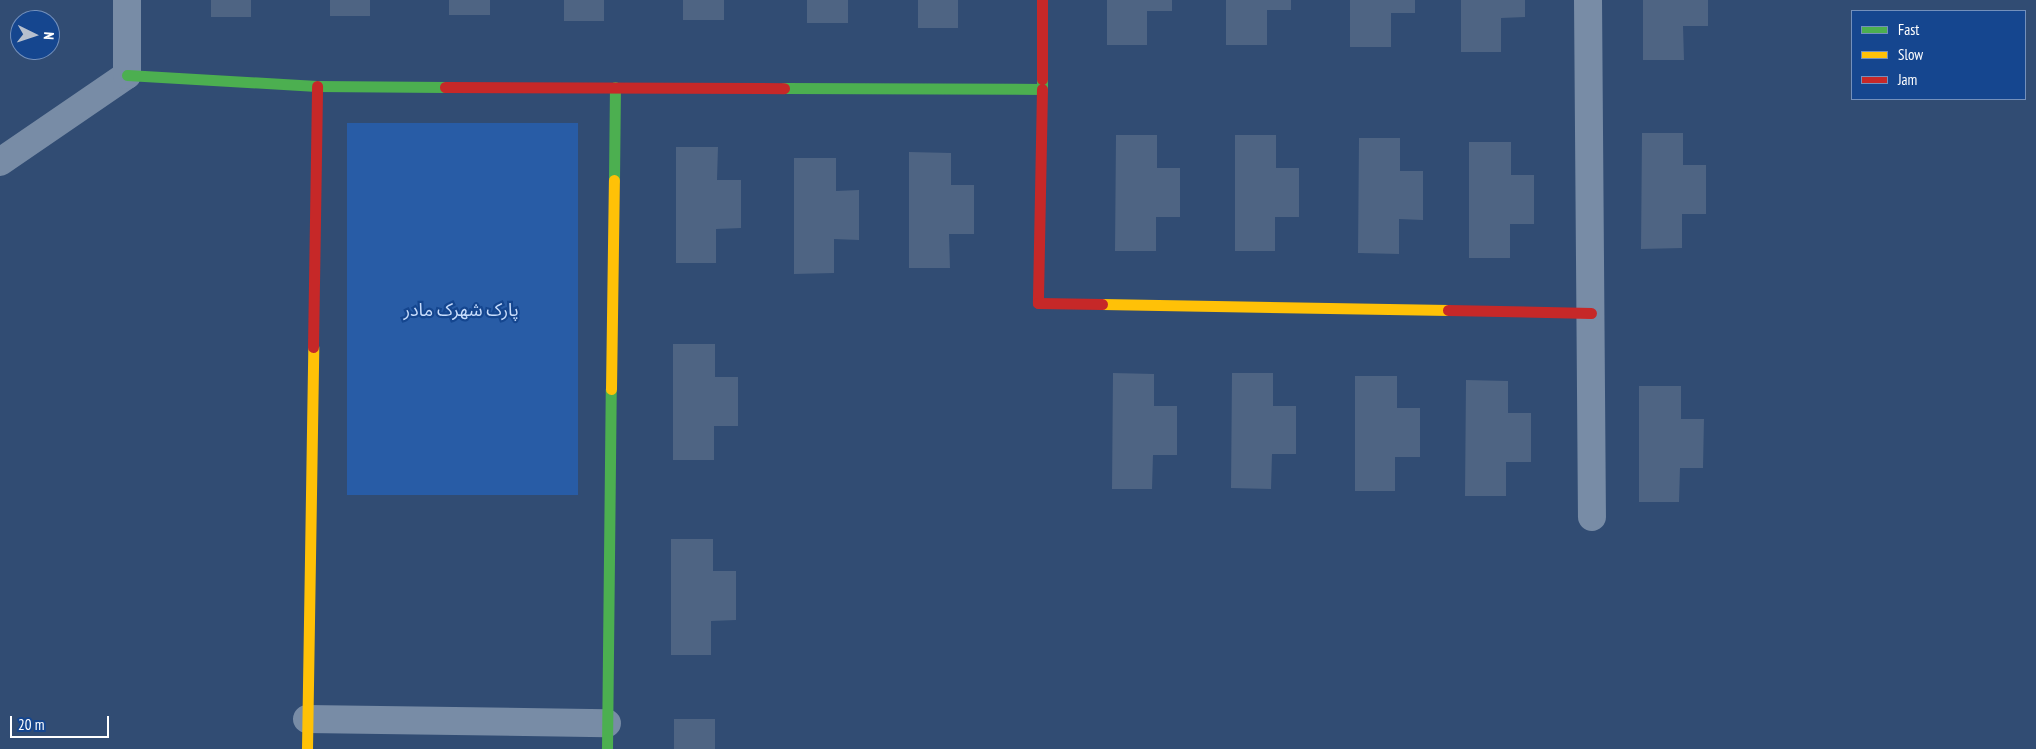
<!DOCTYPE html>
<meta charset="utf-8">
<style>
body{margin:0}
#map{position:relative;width:2036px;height:749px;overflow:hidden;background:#314c73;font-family:"PT Sans Narrow","Noto Sans Arabic",sans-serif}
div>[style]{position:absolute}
.green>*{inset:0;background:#285ca6;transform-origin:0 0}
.building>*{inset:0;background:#4e6483;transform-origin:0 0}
.street>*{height:28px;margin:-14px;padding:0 14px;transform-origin:14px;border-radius:14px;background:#788ca6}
.fast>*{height:11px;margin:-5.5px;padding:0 5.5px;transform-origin:5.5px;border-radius:5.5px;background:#4caf50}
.slow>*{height:11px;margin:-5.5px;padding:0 5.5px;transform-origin:5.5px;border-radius:5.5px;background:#ffc107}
.jam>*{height:11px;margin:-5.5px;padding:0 5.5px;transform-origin:5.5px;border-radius:5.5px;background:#c62828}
span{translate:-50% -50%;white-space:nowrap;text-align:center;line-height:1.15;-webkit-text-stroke:4.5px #15468f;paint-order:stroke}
.park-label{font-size:18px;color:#c8ddfc}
.legend{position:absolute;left:1851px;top:10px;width:175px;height:90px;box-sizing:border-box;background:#15468f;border:1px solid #7390bc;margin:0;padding:6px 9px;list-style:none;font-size:15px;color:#fff}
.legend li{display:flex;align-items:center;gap:10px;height:25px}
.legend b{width:25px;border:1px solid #7390bc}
.north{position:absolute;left:10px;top:10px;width:50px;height:50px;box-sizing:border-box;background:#15468f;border:1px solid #7390bc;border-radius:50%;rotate:94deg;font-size:14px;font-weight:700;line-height:20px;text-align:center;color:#fff}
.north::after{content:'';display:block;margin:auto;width:18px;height:22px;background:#b7c0ce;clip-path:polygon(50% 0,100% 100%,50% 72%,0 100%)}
.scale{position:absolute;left:10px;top:716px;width:99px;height:22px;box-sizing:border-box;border:2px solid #fff;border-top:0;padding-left:6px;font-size:15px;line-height:18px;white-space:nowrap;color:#fff;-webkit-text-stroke:4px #15468f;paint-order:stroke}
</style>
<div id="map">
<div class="green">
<i style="left:347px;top:123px;width:231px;height:372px"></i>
</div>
<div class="building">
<i style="left:211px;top:0;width:40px;height:17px"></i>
<i style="left:330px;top:0;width:40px;height:16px"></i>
<i style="left:449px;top:0;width:41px;height:15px"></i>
<i style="left:564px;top:0;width:40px;height:21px"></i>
<i style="left:683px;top:0;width:41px;height:20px"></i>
<i style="left:807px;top:0;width:41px;height:23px"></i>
<i style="left:918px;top:0;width:40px;height:28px"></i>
<i style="clip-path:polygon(1107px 0,1172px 0,1172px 11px,1147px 11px,1147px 45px,1107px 45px)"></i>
<i style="clip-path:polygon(1226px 0,1291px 0,1291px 10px,1267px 10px,1267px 45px,1226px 45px)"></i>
<i style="clip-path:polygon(1350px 0,1415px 0,1415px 13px,1391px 13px,1391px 47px,1350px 47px)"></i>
<i style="clip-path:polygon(1461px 0,1525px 0,1525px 17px,1501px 18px,1501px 52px,1461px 52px)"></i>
<i style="clip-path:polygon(1643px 0,1708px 0,1708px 26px,1683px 26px,1684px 60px,1643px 60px)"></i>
<i style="clip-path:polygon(1642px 133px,1683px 133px,1683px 165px,1706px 165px,1706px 214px,1682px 214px,1682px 248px,1641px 249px)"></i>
<i style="clip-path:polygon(1116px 135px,1157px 135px,1157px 168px,1180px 168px,1180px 217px,1156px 217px,1156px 251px,1115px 251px)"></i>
<i style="clip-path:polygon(1235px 135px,1276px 135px,1276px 168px,1299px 168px,1299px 217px,1275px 217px,1275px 251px,1235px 251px)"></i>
<i style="clip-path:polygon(1359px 138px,1400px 138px,1400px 171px,1423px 171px,1423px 220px,1399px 219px,1399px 254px,1358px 253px)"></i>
<i style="clip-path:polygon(1469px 142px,1511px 142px,1511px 175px,1534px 175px,1534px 224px,1510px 224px,1510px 258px,1469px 258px)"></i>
<i style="clip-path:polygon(676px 147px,718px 147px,717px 180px,741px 180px,741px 228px,716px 229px,716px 263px,676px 263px)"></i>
<i style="clip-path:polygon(909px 152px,951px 153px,951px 185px,974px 185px,974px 234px,949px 234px,950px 268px,909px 268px)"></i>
<i style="clip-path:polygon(794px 158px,836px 158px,836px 191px,859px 190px,859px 240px,834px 239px,834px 273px,794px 274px)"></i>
<i style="clip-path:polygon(673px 344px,715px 344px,715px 377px,738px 377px,738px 426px,714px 426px,714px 460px,673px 460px)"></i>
<i style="clip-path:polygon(1113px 373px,1154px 374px,1154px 406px,1177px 406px,1177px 455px,1153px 455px,1152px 489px,1112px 489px)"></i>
<i style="clip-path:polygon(1232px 373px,1273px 373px,1273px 406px,1296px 406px,1296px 454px,1272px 454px,1271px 489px,1231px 488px)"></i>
<i style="clip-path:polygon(1355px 376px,1397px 376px,1397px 408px,1420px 408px,1420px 457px,1395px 457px,1395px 491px,1355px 491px)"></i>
<i style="clip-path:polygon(1466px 380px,1508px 381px,1508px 413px,1531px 413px,1531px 462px,1506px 462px,1506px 496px,1465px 496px)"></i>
<i style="clip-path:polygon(1639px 386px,1681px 386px,1681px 419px,1704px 419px,1703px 468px,1680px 468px,1679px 502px,1639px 502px)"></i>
<i style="clip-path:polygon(671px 539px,713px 539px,713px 571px,736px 571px,736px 620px,711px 621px,711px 655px,671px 655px)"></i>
<i style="left:674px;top:719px;width:41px;height:30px"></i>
</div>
<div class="street">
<i style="left:1588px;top:0;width:517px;rotate:89.56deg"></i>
<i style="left:0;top:162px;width:154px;rotate:-34.4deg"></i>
<i style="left:127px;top:75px;width:75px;rotate:-90deg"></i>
<i style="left:307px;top:719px;width:300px;rotate:0.8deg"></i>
</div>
<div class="fast">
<i style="left:127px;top:75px;width:190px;rotate:3.3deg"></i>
<i style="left:317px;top:86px;width:128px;rotate:0.4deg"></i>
<i style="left:784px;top:88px;width:258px;rotate:0.2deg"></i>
<i style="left:1042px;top:89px;width:10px;rotate:-90deg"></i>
<i style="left:614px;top:180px;width:93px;rotate:-89.4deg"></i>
<i style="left:607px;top:749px;width:360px;rotate:-89.4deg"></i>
</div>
<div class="slow">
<i style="left:1102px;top:304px;width:346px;rotate:1deg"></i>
<i style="left:611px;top:389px;width:209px;rotate:-89.2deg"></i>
<i style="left:307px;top:749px;width:402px;rotate:-89.1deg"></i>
</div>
<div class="jam">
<i style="left:1042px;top:0;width:79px;rotate:90deg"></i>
<i style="left:445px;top:87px;width:339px;rotate:0.2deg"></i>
<i style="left:1042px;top:89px;width:214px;rotate:91.1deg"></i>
<i style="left:1038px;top:303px;width:64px;rotate:0.9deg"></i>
<i style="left:1448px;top:310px;width:143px;rotate:1.2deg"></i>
<i style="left:313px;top:347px;width:261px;rotate:-89.1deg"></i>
</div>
<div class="park-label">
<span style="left:461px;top:310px">پارک شهرک مادر</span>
</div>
<ul class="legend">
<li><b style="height:6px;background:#4caf50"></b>Fast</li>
<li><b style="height:6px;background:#ffc107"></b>Slow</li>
<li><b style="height:6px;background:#c62828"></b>Jam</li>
</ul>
<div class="north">N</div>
<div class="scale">20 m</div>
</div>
